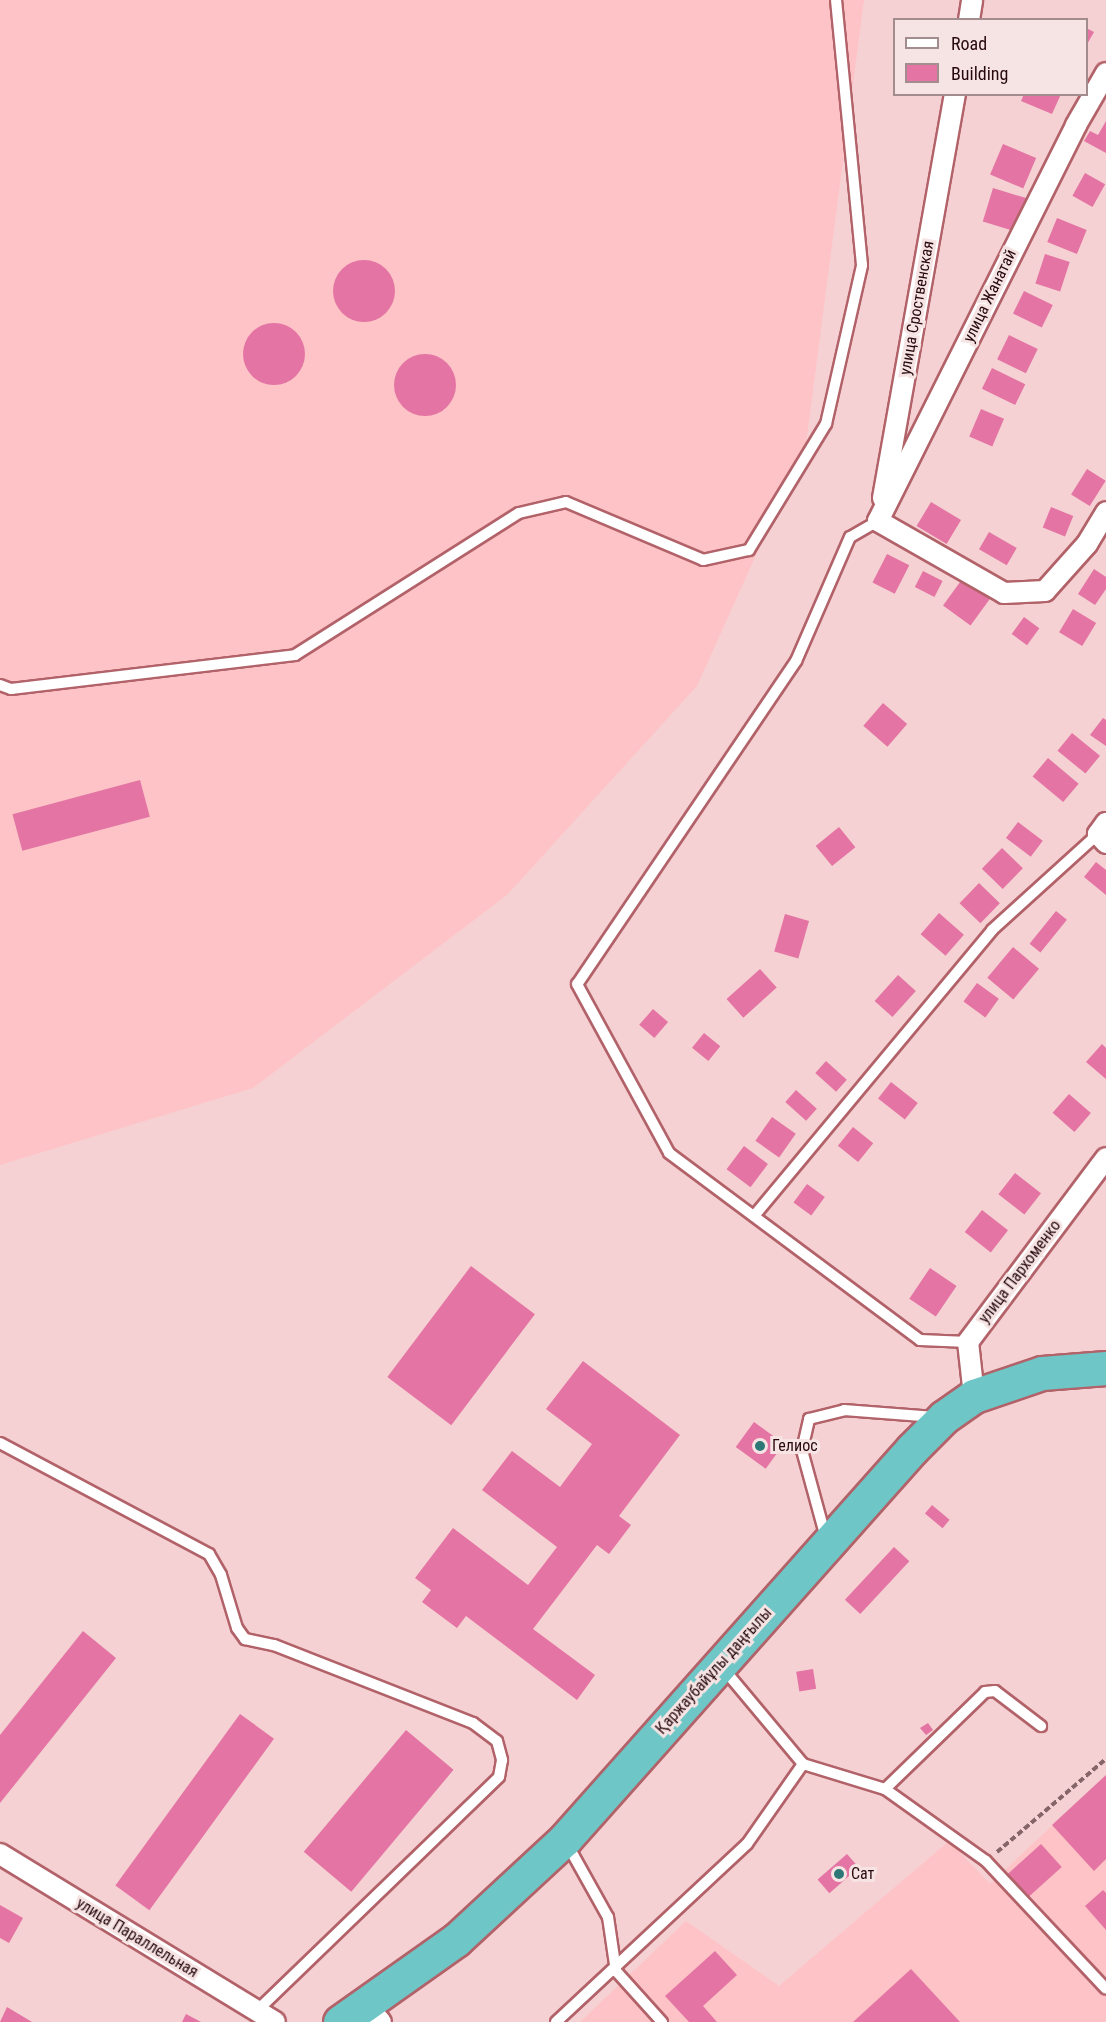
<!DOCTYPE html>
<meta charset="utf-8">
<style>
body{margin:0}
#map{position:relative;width:1106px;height:2022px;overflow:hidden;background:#f6d1d3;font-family:"Roboto Condensed",sans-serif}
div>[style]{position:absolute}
.built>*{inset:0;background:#fec3c6}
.building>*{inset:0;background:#e374a3;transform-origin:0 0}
.round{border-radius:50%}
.path>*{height:4px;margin-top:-2px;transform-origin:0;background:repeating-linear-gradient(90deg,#866568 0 6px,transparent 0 9px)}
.roads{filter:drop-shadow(2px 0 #b26269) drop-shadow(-2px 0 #b26269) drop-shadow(0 2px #b26269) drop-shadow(0 -2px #b26269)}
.service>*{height:10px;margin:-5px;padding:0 5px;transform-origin:5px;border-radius:5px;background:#fff}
.minor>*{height:20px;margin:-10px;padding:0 10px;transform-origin:10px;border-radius:10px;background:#fff}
.trunk>*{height:33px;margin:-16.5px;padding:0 16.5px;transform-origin:16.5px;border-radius:16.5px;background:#6ec6c6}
.dots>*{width:16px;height:16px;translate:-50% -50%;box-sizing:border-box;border:3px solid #f6e4e4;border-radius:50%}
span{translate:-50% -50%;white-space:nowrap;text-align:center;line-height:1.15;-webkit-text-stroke:6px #f6e4e4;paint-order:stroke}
.street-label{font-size:16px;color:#27080c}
.poi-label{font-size:16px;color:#27080c}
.left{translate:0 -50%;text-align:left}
.legend{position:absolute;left:893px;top:18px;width:195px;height:78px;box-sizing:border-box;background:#f6e4e4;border:2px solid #a38c8e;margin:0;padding:8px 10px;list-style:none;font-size:18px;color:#27080c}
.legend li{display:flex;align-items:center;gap:12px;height:30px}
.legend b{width:30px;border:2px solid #a38c8e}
</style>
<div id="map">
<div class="built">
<i style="clip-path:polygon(0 0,864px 0,806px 444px,697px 686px,507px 895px,253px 1088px,0 1165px)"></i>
<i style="clip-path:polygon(1106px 1775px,1106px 2022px,580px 2022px,686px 1921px,779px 1986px,949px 1841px,990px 1884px)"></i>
</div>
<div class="building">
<i style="clip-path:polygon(1086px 28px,1094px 32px,1086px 46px)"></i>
<i style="clip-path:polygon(1024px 94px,1061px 94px,1052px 114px,1021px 101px)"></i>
<i style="clip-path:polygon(1106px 121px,1106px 153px,1084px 141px,1090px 131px,1098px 135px)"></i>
<i style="left:1003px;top:144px;width:36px;height:33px;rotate:23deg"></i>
<i style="left:1085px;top:173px;width:23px;height:26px;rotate:29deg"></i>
<i style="left:993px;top:188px;width:38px;height:35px;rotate:17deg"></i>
<i style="left:1057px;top:218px;width:32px;height:26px;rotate:22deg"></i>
<i style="left:1045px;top:254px;width:26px;height:31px;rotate:18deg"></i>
<i class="round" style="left:333px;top:260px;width:62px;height:62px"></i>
<i style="left:1024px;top:291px;width:32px;height:25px;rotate:26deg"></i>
<i class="round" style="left:243px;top:323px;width:62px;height:62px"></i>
<i style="left:1009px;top:335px;width:32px;height:27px;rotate:26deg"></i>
<i class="round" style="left:394px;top:354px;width:62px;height:62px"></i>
<i style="left:992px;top:368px;width:37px;height:23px;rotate:26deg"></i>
<i style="left:981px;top:409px;width:25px;height:30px;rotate:23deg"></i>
<i style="left:1087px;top:469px;width:22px;height:30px;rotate:32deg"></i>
<i style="left:931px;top:502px;width:35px;height:28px;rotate:31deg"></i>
<i style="left:1051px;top:507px;width:24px;height:22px;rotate:22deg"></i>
<i style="left:989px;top:532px;width:32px;height:20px;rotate:30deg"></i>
<i style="left:887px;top:554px;width:25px;height:32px;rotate:27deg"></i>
<i style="clip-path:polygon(1094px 569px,1106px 577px,1106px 589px,1095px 605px,1078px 594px)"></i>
<i style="left:923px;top:571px;width:22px;height:18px;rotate:27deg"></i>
<i style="left:963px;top:578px;width:34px;height:34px;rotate:36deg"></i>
<i style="left:1073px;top:609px;width:27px;height:27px;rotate:31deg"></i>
<i style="left:1024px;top:617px;width:19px;height:21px;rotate:36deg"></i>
<i style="left:883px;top:703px;width:32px;height:30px;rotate:41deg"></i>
<i style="clip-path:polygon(1103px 718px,1106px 720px,1106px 746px,1090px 735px)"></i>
<i style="left:1072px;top:733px;width:36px;height:23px;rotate:39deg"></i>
<i style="left:1048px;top:758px;width:40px;height:24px;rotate:40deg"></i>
<i style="left:140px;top:780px;width:38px;height:132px;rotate:75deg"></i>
<i style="left:1018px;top:822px;width:31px;height:20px;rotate:37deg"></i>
<i style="left:839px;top:827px;width:26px;height:30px;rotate:51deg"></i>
<i style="left:1002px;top:848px;width:29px;height:29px;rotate:44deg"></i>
<i style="clip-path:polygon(1096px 862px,1106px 870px,1106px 895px,1084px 877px)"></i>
<i style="left:979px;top:883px;width:29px;height:28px;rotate:44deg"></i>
<i style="left:1056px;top:911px;width:14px;height:42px;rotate:39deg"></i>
<i style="left:939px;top:913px;width:33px;height:28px;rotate:41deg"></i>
<i style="left:785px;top:914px;width:25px;height:39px;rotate:16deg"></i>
<i style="left:1013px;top:947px;width:34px;height:40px;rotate:40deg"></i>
<i style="left:760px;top:969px;width:25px;height:45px;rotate:48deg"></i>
<i style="left:898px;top:975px;width:24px;height:35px;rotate:42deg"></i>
<i style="left:977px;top:983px;width:27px;height:23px;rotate:36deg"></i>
<i style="left:653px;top:1009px;width:20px;height:21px;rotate:41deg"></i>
<i style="left:704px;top:1033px;width:21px;height:19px;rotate:39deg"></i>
<i style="clip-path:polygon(1102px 1044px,1106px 1048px,1106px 1079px,1086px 1062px)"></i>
<i style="left:826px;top:1061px;width:28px;height:16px;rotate:42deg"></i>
<i style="left:891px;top:1082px;width:34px;height:21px;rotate:38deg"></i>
<i style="left:796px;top:1090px;width:28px;height:16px;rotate:42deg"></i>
<i style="left:1069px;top:1094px;width:29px;height:25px;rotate:41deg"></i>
<i style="left:772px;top:1117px;width:29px;height:29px;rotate:35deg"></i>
<i style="left:853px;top:1127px;width:26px;height:24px;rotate:39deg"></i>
<i style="left:744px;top:1146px;width:30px;height:29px;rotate:37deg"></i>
<i style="left:1015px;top:1173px;width:33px;height:27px;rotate:38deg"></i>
<i style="left:807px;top:1184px;width:22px;height:23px;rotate:36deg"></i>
<i style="left:982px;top:1210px;width:33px;height:28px;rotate:38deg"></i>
<i style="left:471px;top:1266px;width:80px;height:139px;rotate:37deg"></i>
<i style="left:930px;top:1268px;width:32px;height:37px;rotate:34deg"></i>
<i style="clip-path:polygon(583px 1361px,680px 1435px,619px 1516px,631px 1525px,609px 1554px,597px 1545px,533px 1629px,595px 1675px,577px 1700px,466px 1616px,457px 1628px,422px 1602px,431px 1590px,415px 1578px,453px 1528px,528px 1585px,557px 1547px,482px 1490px,512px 1451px,560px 1487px,592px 1444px,546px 1409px)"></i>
<i style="left:754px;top:1422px;width:37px;height:31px;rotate:36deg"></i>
<i style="left:932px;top:1505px;width:23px;height:11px;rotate:40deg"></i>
<i style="left:894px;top:1547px;width:21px;height:72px;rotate:43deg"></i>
<i style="clip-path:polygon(83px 1631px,116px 1658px,0 1803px,0 1735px)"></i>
<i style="left:813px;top:1669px;width:20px;height:17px;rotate:81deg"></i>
<i style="left:240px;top:1714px;width:42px;height:212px;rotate:36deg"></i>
<i style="clip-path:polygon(928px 1723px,933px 1730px,926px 1735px,920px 1728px)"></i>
<i style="left:406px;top:1730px;width:62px;height:159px;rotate:40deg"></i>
<i style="clip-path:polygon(1106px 1775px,1106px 1859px,1094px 1871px,1052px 1825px)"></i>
<i style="left:1041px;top:1844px;width:31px;height:50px;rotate:48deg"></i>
<i style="left:847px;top:1854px;width:18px;height:39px;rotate:49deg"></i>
<i style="clip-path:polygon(1103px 1890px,1106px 1893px,1106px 1930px,1085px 1906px)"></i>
<i style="clip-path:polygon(0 1905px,23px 1918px,9px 1943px,0 1938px)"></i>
<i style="clip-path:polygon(715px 1951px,737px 1975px,703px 2006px,717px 2022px,689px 2022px,665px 1996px)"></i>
<i style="clip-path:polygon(911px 1969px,960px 2022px,853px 2022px)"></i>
<i style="clip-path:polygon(7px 2007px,32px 2022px,0 2022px)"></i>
<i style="clip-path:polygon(186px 2014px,201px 2022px,182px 2022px)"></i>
</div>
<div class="path">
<i style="left:997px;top:1852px;width:143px;rotate:-40.5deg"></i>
</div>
<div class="roads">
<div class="service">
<i style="left:878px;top:521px;width:32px;rotate:150deg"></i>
<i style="left:850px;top:537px;width:135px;rotate:113.5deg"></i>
<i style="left:796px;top:661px;width:390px;rotate:124.1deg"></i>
<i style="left:577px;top:984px;width:192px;rotate:61.4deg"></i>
<i style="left:669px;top:1153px;width:313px;rotate:36.7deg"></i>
<i style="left:920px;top:1340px;width:48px;rotate:2.4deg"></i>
<i style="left:0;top:685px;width:12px;rotate:20deg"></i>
<i style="left:11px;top:689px;width:286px;rotate:-6.8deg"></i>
<i style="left:295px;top:655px;width:265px;rotate:-32.4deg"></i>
<i style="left:519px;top:513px;width:48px;rotate:-13.2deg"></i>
<i style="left:566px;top:502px;width:149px;rotate:22.9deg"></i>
<i style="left:703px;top:560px;width:47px;rotate:-12.3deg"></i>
<i style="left:749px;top:550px;width:148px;rotate:-58.6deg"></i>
<i style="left:826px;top:424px;width:163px;rotate:-77.2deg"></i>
<i style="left:862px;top:265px;width:266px;rotate:-95.6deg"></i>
<i style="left:754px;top:1216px;width:372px;rotate:-50.2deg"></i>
<i style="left:992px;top:930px;width:143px;rotate:-42.2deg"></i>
<i style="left:0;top:1443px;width:237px;rotate:28deg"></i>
<i style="left:209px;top:1554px;width:24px;rotate:60deg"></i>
<i style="left:221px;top:1575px;width:55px;rotate:73.2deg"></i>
<i style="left:237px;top:1628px;width:14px;rotate:54deg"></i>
<i style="left:245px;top:1639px;width:30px;rotate:12deg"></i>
<i style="left:274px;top:1645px;width:214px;rotate:21.4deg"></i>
<i style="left:473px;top:1723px;width:30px;rotate:37deg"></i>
<i style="left:497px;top:1741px;width:20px;rotate:75deg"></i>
<i style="left:502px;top:1760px;width:17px;rotate:100deg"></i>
<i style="left:499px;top:1777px;width:337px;rotate:136deg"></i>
<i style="left:826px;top:1538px;width:91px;rotate:-105.3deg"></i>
<i style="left:802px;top:1450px;width:32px;rotate:-77deg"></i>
<i style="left:809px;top:1419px;width:36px;rotate:-14deg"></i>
<i style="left:844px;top:1410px;width:91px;rotate:4.4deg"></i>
<i style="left:722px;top:1667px;width:126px;rotate:50.1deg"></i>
<i style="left:803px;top:1764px;width:86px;rotate:17deg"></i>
<i style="left:885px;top:1789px;width:124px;rotate:35.5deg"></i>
<i style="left:986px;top:1861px;width:175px;rotate:46.8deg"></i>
<i style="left:885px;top:1789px;width:139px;rotate:-44.1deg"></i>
<i style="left:985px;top:1692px;width:10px;rotate:-6deg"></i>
<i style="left:995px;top:1691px;width:58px;rotate:37.3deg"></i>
<i style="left:566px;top:1842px;width:86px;rotate:60.8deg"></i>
<i style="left:608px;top:1917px;width:55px;rotate:81.6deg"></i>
<i style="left:616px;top:1971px;width:69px;rotate:48deg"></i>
<i style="left:556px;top:2022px;width:261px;rotate:-43deg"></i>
<i style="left:747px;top:1844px;width:98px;rotate:-55deg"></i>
</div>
<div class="minor">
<i style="left:969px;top:20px;width:20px;rotate:-81deg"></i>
<i style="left:883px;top:498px;width:410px;rotate:-79.9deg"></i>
<i style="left:878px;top:521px;width:443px;rotate:-63.4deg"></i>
<i style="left:1076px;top:125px;width:60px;rotate:-60deg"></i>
<i style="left:878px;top:521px;width:145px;rotate:29.7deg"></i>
<i style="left:1004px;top:593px;width:41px;rotate:-2.8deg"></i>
<i style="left:1045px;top:591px;width:63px;rotate:-48.2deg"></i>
<i style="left:1087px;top:544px;width:37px;rotate:-59deg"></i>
<i style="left:1106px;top:823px;width:14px;rotate:126deg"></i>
<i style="left:1098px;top:834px;width:12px;rotate:48deg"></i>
<i style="left:974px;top:1396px;width:54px;rotate:-96.3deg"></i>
<i style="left:968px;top:1342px;width:230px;rotate:-53.1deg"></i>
<i style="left:0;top:1854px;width:322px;rotate:31.4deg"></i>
<i style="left:367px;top:2006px;width:21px;rotate:49deg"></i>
</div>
<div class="trunk">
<i style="left:340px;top:2022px;width:142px;rotate:-35.3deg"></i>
<i style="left:456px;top:1940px;width:149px;rotate:-42.8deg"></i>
<i style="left:565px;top:1839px;width:522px;rotate:-48.34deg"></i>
<i style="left:912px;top:1449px;width:45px;rotate:-45deg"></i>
<i style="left:944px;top:1417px;width:37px;rotate:-35deg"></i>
<i style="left:974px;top:1396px;width:72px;rotate:-18.7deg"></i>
<i style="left:1042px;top:1373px;width:64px;rotate:-4.5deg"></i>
</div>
</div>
<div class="dots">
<i style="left:760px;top:1446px;background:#2d7777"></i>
<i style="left:839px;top:1874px;background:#2d7777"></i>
</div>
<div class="street-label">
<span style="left:990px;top:296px;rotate:-64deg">улица Жанатай</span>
<span style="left:917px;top:308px;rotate:-80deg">улица Сроственская</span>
<span style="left:1020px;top:1272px;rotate:-53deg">улица Пархоменко</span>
<span style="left:714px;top:1671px;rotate:-48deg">Қаржаубайұлы даңғылы</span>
<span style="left:137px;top:1938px;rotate:31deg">улица Параллельная</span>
</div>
<div class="poi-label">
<span class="left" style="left:772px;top:1446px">Гелиос</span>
<span class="left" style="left:851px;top:1874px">Сат</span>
</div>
<ul class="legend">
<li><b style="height:8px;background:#fff"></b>Road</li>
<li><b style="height:16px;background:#e374a3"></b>Building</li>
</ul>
</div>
